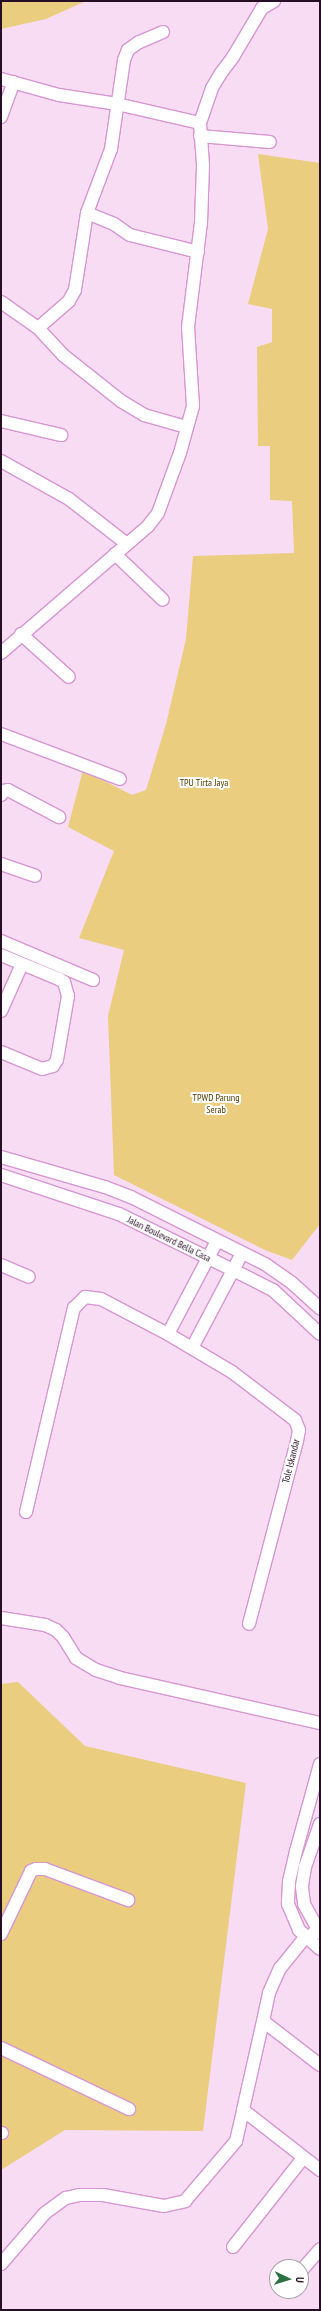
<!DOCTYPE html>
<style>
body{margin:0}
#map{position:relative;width:321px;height:2311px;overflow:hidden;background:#f8dcf4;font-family:"PT Sans Narrow",sans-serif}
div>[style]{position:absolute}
.green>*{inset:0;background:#eacd7f}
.roads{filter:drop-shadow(1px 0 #d796d1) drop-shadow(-1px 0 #d796d1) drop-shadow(0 1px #d796d1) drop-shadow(0 -1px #d796d1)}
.minor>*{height:12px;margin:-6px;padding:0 6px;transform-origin:6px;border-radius:6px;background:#fff}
span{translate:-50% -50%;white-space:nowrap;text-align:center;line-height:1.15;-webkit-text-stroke:4px #fff;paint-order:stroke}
.park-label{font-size:10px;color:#524005}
.street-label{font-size:10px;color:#260e24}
.frame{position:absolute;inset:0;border:2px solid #260e24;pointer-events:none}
.north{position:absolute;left:269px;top:2259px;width:40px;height:40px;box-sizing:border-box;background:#fff;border:1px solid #a89fa7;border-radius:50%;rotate:94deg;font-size:11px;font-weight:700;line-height:16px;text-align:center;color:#260e24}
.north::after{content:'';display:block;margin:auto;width:14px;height:18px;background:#2a723f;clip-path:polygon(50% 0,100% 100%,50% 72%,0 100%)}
</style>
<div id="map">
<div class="green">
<i style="clip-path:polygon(1px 1px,86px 1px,46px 19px,1px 29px)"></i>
<i style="clip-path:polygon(258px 154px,320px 163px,320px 1224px,292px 1260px,265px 1250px,114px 1175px,108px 1016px,124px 950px,79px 938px,114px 851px,68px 827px,83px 770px,132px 795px,146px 790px,166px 724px,186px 639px,193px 556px,294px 553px,292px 501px,270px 500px,270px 446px,258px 446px,257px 347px,272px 342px,272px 309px,248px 304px,268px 229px)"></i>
<i style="clip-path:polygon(18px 1682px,85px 1746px,246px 1783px,203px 2131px,65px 2130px,1px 2170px,1px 1684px)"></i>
</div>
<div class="roads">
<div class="minor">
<i style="left:163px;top:32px;width:26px;rotate:157deg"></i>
<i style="left:139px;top:42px;width:14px;rotate:144deg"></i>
<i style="left:128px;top:50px;width:11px;rotate:112deg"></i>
<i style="left:124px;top:60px;width:90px;rotate:98.3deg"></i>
<i style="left:111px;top:149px;width:68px;rotate:110.6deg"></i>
<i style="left:87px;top:213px;width:78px;rotate:98.9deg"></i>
<i style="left:75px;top:290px;width:13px;rotate:119deg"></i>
<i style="left:69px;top:301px;width:41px;rotate:138.9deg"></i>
<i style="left:38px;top:328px;width:37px;rotate:47deg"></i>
<i style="left:63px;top:355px;width:74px;rotate:38.4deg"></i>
<i style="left:121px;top:401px;width:27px;rotate:31deg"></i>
<i style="left:144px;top:415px;width:44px;rotate:15.9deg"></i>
<i style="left:1px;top:79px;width:60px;rotate:15.4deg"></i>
<i style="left:59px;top:95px;width:59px;rotate:8.8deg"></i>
<i style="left:117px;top:104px;width:85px;rotate:12.9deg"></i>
<i style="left:1px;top:117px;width:37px;rotate:-70deg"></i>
<i style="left:200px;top:136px;width:70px;rotate:4.9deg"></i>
<i style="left:87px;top:213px;width:29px;rotate:22deg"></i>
<i style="left:114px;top:224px;width:19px;rotate:35deg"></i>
<i style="left:130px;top:235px;width:70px;rotate:14deg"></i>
<i style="left:1px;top:302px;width:45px;rotate:35.1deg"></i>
<i style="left:1px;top:421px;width:62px;rotate:13.1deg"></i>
<i style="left:1px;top:461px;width:78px;rotate:29.2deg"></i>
<i style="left:69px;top:499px;width:73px;rotate:37.8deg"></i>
<i style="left:115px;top:554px;width:66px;rotate:43.8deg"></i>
<i style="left:21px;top:634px;width:64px;rotate:41.9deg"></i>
<i style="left:1px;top:653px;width:194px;rotate:-40.8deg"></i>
<i style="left:148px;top:526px;width:16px;rotate:-52deg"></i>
<i style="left:158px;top:513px;width:64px;rotate:-69.9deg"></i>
<i style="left:180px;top:453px;width:49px;rotate:-74.5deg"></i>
<i style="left:193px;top:406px;width:79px;rotate:-93.6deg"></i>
<i style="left:188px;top:327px;width:105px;rotate:-82.9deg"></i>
<i style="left:201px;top:223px;width:58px;rotate:-88deg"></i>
<i style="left:203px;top:165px;width:42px;rotate:-94.1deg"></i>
<i style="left:200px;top:123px;width:37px;rotate:-71deg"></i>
<i style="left:212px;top:88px;width:17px;rotate:-59deg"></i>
<i style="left:221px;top:73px;width:20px;rotate:-53deg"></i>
<i style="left:233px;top:57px;width:57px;rotate:-59.4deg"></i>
<i style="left:262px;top:8px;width:14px;rotate:-30deg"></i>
<i style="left:1px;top:734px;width:127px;rotate:20.7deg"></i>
<i style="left:1px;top:795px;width:4px;rotate:-63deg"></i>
<i style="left:3px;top:791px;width:5px;rotate:-11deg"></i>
<i style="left:8px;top:790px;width:58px;rotate:27.9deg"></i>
<i style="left:1px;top:864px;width:36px;rotate:19deg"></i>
<i style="left:1px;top:941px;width:100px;rotate:23deg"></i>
<i style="left:1px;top:955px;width:63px;rotate:22.5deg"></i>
<i style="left:59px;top:979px;width:6px;rotate:31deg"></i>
<i style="left:64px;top:982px;width:15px;rotate:74deg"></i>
<i style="left:68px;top:996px;width:65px;rotate:99.8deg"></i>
<i style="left:57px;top:1060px;width:7px;rotate:124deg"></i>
<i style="left:53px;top:1066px;width:11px;rotate:165deg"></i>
<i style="left:42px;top:1069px;width:44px;rotate:-157.5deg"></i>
<i style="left:1px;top:1011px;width:51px;rotate:-65.9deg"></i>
<i style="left:1px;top:1157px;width:108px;rotate:16.1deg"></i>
<i style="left:105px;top:1187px;width:28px;rotate:21deg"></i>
<i style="left:131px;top:1197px;width:150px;rotate:26.6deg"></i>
<i style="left:265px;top:1264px;width:33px;rotate:35deg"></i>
<i style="left:292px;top:1283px;width:38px;rotate:42deg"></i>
<i style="left:1px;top:1175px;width:124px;rotate:18.3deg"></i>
<i style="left:119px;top:1214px;width:147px;rotate:26.2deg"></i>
<i style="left:251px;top:1279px;width:25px;rotate:27deg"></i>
<i style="left:273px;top:1290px;width:64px;rotate:43.1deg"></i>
<i style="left:1px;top:1265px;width:30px;rotate:23deg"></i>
<i style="left:168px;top:1334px;width:105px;rotate:-62.2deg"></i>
<i style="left:192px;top:1348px;width:107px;rotate:-62.2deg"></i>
<i style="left:26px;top:1512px;width:210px;rotate:-76.8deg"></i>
<i style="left:74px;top:1308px;width:16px;rotate:-45deg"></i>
<i style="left:85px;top:1297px;width:16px;rotate:7deg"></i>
<i style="left:101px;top:1299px;width:76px;rotate:27.6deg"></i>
<i style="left:168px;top:1334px;width:74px;rotate:30.7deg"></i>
<i style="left:232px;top:1372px;width:79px;rotate:37.3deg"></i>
<i style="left:295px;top:1420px;width:11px;rotate:68deg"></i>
<i style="left:299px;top:1430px;width:11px;rotate:100deg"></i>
<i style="left:297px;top:1441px;width:189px;rotate:104.7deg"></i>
<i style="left:1px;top:1618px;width:45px;rotate:9deg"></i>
<i style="left:45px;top:1625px;width:12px;rotate:24deg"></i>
<i style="left:56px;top:1630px;width:10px;rotate:45deg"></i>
<i style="left:63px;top:1637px;width:25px;rotate:58deg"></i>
<i style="left:76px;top:1658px;width:23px;rotate:31deg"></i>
<i style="left:96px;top:1670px;width:25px;rotate:18deg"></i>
<i style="left:120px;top:1678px;width:205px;rotate:12.7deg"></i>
<i style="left:320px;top:1764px;width:90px;rotate:105.4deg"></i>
<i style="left:296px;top:1851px;width:32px;rotate:103deg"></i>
<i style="left:289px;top:1882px;width:22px;rotate:93deg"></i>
<i style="left:288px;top:1904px;width:28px;rotate:67deg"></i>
<i style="left:299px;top:1930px;width:28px;rotate:42deg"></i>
<i style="left:320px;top:1824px;width:46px;rotate:109.2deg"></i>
<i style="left:305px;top:1867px;width:20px;rotate:99deg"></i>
<i style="left:302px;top:1887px;width:17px;rotate:83deg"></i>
<i style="left:304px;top:1904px;width:33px;rotate:61deg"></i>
<i style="left:317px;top:1931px;width:17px;rotate:147deg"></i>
<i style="left:303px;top:1940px;width:36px;rotate:129deg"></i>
<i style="left:280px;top:1968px;width:27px;rotate:114deg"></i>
<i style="left:269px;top:1993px;width:29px;rotate:102deg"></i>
<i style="left:263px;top:2021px;width:72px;rotate:37.7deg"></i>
<i style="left:1px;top:1934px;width:70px;rotate:-64.5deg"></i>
<i style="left:31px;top:1871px;width:5px;rotate:-22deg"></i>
<i style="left:36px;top:1869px;width:9px"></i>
<i style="left:45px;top:1869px;width:89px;rotate:20.5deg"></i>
<i style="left:263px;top:2021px;width:91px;rotate:102.7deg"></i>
<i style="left:243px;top:2110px;width:98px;rotate:37.9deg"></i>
<i style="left:1px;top:2048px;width:142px;rotate:25.5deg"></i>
<i style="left:1px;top:2133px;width:1px"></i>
<i style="left:233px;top:2247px;width:113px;rotate:-51.8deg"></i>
<i style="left:1px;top:2264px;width:67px;rotate:-49.2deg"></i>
<i style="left:45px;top:2213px;width:26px;rotate:-36deg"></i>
<i style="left:66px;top:2198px;width:13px;rotate:-13deg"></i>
<i style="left:79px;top:2195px;width:24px"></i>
<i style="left:103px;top:2195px;width:62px;rotate:10.2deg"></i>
<i style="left:164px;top:2206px;width:22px;rotate:-13deg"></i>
<i style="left:185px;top:2201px;width:79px;rotate:-49.6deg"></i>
<i style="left:236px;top:2141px;width:32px;rotate:-77deg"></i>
<i style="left:301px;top:2271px;width:29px;rotate:-49deg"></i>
</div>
</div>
<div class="park-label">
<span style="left:204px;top:783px">TPU Tirta Jaya</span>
<span style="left:216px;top:1103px">TPWD Parung<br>Serab</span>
</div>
<div class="street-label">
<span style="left:169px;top:1239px;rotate:26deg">Jalan Boulevard Bella Casa</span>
<span style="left:291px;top:1461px;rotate:-76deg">Tole Iskandar</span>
</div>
<div class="frame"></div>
<div class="north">U</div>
</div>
